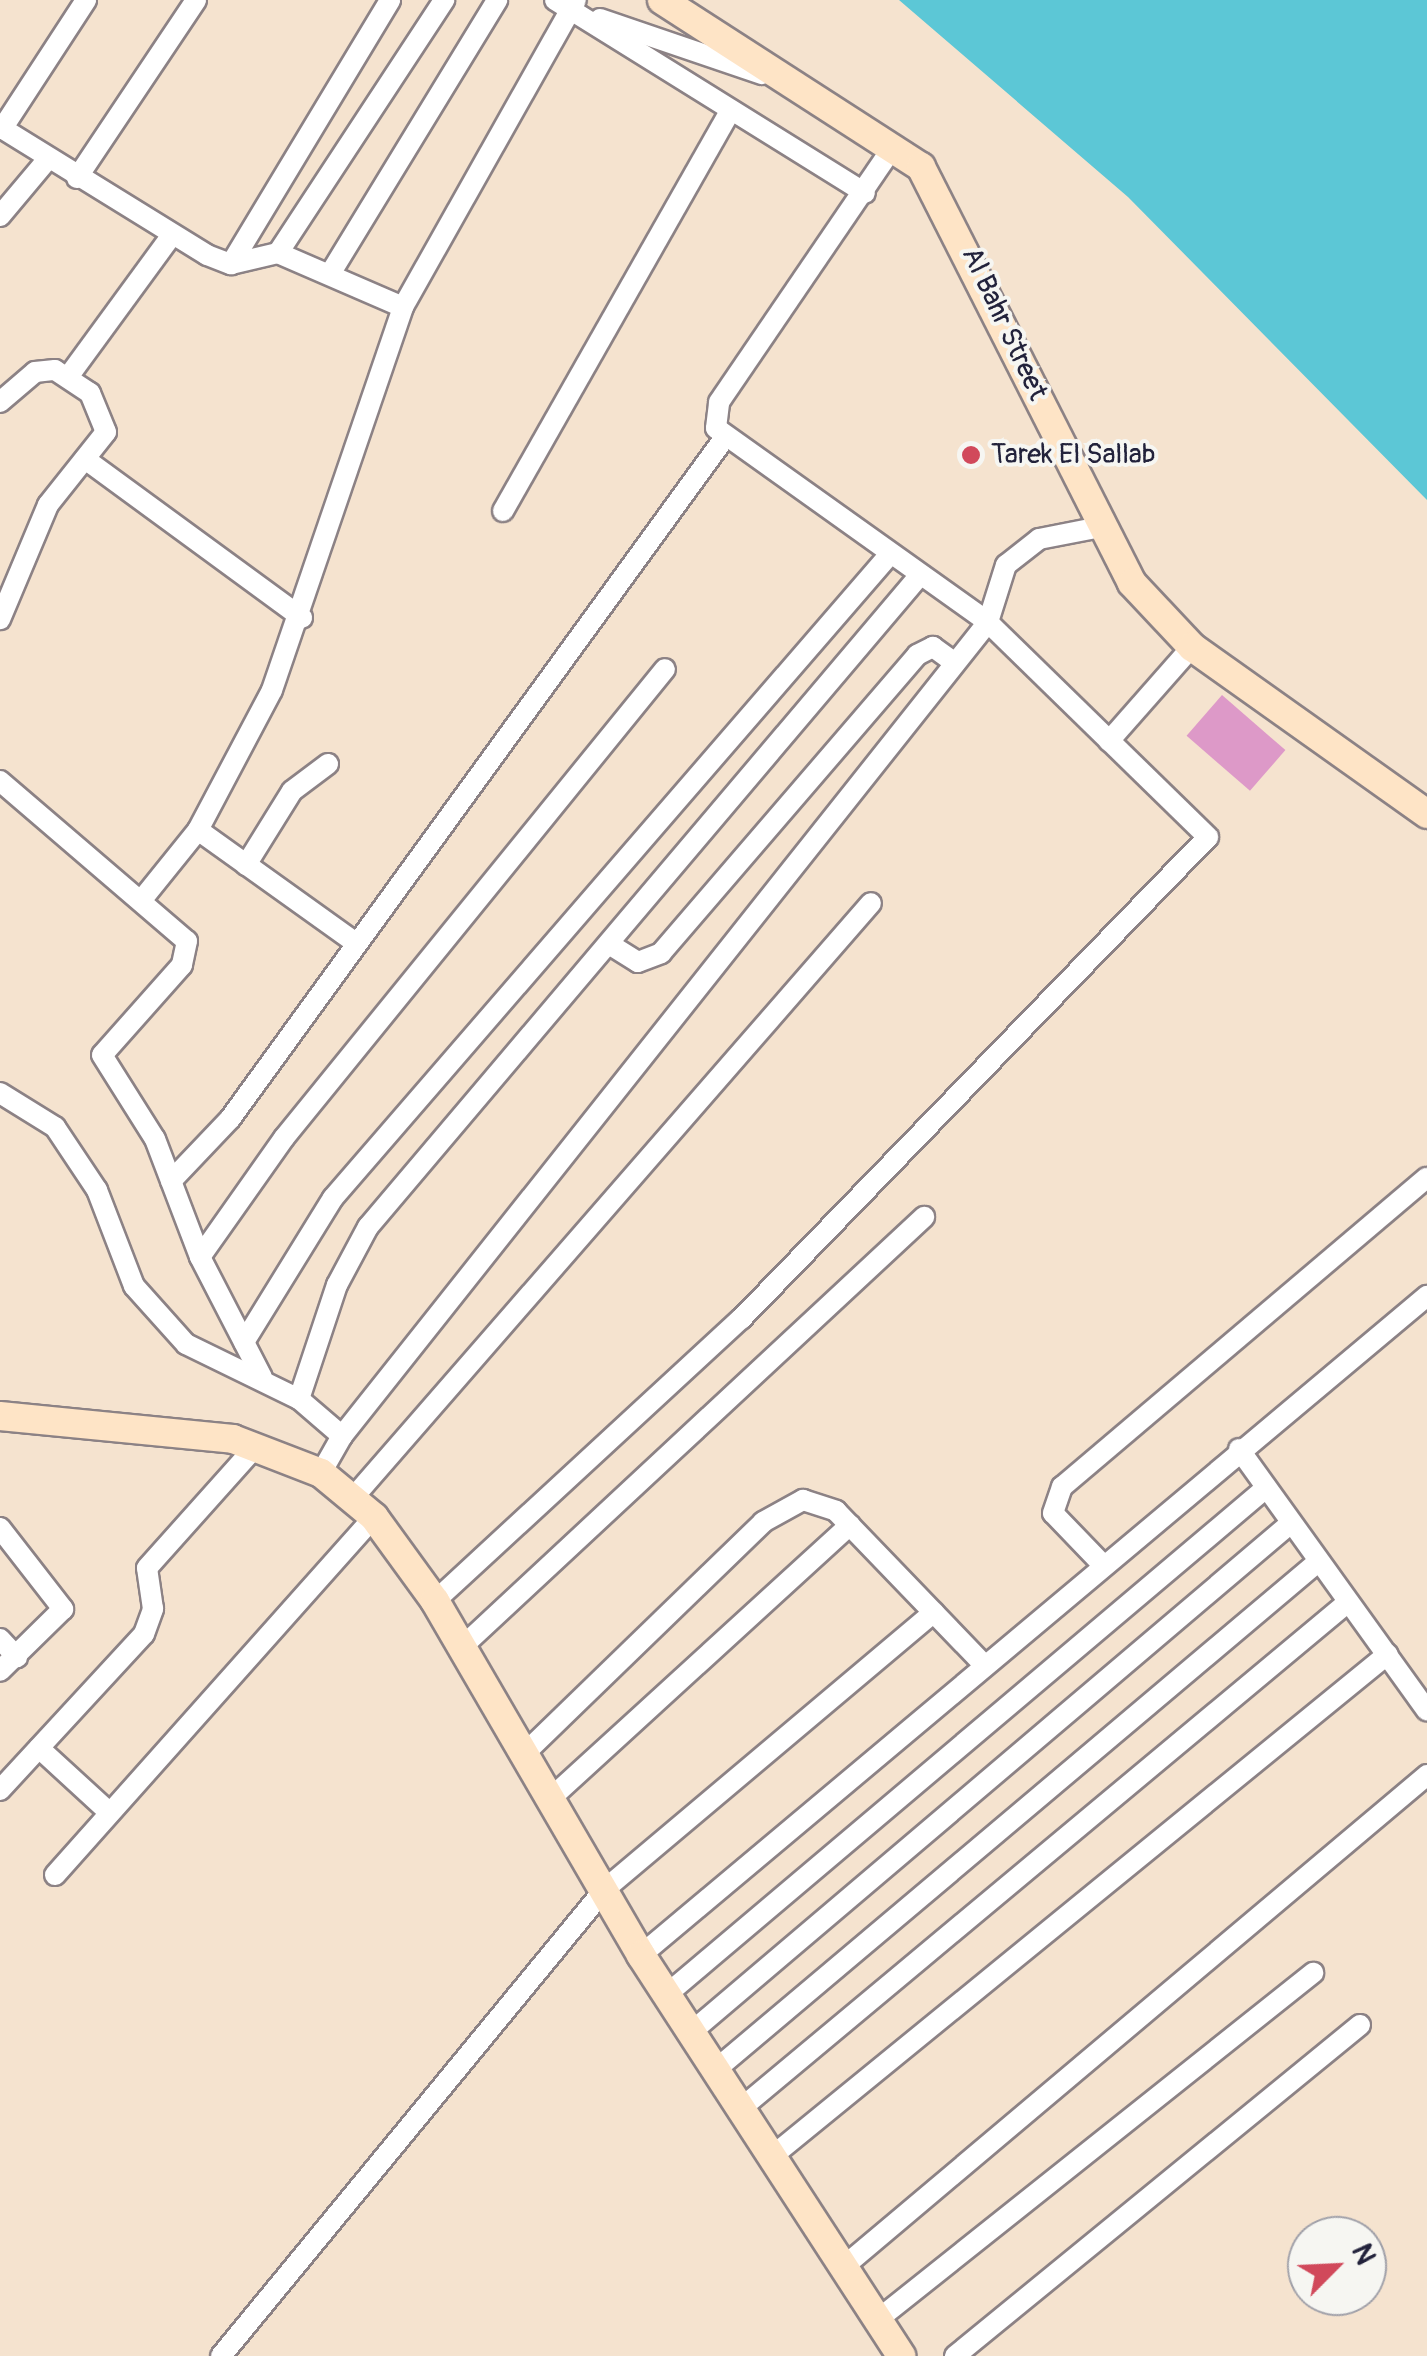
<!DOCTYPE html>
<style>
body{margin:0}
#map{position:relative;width:1427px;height:2356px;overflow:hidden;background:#f5e3cf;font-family:Pangolin,sans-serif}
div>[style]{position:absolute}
.water>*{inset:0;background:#5cc7d6}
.building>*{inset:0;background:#dd99c8;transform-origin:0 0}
.roads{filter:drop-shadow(2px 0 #8c8285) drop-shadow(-2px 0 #8c8285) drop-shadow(0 2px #8c8285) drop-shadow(0 -2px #8c8285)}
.street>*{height:20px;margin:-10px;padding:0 10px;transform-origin:10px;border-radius:10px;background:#fff}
.secondary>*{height:28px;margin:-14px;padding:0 14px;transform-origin:14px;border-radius:14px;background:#fee4c6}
.dots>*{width:28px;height:28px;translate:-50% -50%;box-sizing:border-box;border:5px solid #f6f6f2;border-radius:50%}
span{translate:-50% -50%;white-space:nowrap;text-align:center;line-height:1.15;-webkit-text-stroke:8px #f6f6f2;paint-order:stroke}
.street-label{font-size:28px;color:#22223b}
.poi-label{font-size:28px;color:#22223b}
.left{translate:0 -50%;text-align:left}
.north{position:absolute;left:1287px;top:2216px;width:100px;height:100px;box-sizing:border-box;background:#f6f6f2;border:2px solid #a1a1a9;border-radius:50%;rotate:66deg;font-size:28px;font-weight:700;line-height:40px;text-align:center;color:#22223b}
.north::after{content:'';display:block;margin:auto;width:35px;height:45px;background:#d1495b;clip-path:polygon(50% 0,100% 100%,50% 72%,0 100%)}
</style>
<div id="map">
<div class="water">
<i style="clip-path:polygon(899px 0,1427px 0,1427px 500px,1128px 197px)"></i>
</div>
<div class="building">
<i style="left:1222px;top:695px;width:84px;height:54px;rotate:41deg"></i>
</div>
<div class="roads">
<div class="street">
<i style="left:555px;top:0;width:365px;rotate:31.9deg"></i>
<i style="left:600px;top:19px;width:171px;rotate:18.8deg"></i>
<i style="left:0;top:127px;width:243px;rotate:31.7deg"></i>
<i style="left:207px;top:255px;width:26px;rotate:21deg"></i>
<i style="left:231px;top:264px;width:48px;rotate:-13.2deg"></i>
<i style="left:278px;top:253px;width:136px;rotate:23.4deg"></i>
<i style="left:2px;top:129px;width:154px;rotate:-56.9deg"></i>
<i style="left:77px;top:178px;width:214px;rotate:-56.2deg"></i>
<i style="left:0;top:216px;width:73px;rotate:-50deg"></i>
<i style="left:278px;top:253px;width:303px;rotate:-56.7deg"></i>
<i style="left:231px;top:264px;width:308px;rotate:-58.9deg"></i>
<i style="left:330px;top:274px;width:321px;rotate:-58.6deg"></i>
<i style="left:68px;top:377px;width:176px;rotate:-53.8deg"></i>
<i style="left:0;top:402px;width:46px;rotate:-40.6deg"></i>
<i style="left:35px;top:372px;width:20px;rotate:-6deg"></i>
<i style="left:55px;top:370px;width:42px;rotate:33.3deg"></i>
<i style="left:90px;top:393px;width:42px;rotate:67.7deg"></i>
<i style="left:106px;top:432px;width:93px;rotate:128.5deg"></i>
<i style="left:48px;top:505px;width:124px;rotate:112.8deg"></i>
<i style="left:85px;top:459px;width:269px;rotate:36.2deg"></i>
<i style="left:503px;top:511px;width:461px;rotate:-60.4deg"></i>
<i style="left:1109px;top:741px;width:125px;rotate:-48.6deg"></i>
<i style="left:0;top:781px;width:246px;rotate:40.6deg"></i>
<i style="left:187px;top:941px;width:25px;rotate:102deg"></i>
<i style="left:182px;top:965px;width:120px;rotate:131.6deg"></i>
<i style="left:102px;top:1055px;width:99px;rotate:57.8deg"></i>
<i style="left:155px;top:1139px;width:126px;rotate:69.1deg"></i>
<i style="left:200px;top:1257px;width:135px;rotate:62.7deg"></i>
<i style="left:198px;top:830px;width:194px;rotate:35.6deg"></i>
<i style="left:246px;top:865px;width:87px;rotate:-58.1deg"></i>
<i style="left:292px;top:791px;width:45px;rotate:-36.9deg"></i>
<i style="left:144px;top:897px;width:86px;rotate:-51.1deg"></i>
<i style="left:198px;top:830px;width:158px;rotate:-62.1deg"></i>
<i style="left:272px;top:690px;width:405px;rotate:-71.1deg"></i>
<i style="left:403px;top:307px;width:352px;rotate:-60.6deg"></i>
<i style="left:609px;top:944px;width:34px;rotate:32deg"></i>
<i style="left:638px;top:962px;width:25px;rotate:-21deg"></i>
<i style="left:661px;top:953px;width:393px;rotate:-49.3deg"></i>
<i style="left:917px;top:655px;width:18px;rotate:-27deg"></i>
<i style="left:933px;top:647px;width:27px;rotate:36deg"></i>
<i style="left:0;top:1093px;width:65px;rotate:31.7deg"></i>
<i style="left:55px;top:1127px;width:76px;rotate:56.3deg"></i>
<i style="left:97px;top:1190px;width:103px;rotate:68.9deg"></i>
<i style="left:134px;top:1286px;width:78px;rotate:48.1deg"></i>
<i style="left:186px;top:1344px;width:126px;rotate:26deg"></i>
<i style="left:299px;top:1399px;width:57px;rotate:40.7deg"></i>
<i style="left:342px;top:1436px;width:43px;rotate:119.6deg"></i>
<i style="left:171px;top:1181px;width:86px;rotate:-46.4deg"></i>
<i style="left:230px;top:1119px;width:839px;rotate:-54.02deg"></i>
<i style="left:200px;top:1257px;width:146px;rotate:-54.8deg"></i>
<i style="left:284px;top:1138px;width:604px;rotate:-50.91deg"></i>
<i style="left:244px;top:1342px;width:169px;rotate:-58.3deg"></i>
<i style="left:333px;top:1198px;width:851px;rotate:-49.14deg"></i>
<i style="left:299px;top:1399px;width:120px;rotate:-71.6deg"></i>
<i style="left:337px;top:1285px;width:66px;rotate:-61.9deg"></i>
<i style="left:368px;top:1227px;width:854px;rotate:-49.75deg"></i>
<i style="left:342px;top:1436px;width:1039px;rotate:-51.56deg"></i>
<i style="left:988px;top:622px;width:60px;rotate:-72.5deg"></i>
<i style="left:1006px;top:565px;width:42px;rotate:-38.2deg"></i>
<i style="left:1039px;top:539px;width:62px;rotate:-11.1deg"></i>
<i style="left:1239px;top:1449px;width:322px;rotate:54.3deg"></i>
<i style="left:352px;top:1499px;width:790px;rotate:-48.95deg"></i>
<i style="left:0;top:1528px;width:103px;rotate:52.1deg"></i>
<i style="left:63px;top:1609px;width:88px;rotate:135.5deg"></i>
<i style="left:1103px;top:1565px;width:72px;rotate:-133.9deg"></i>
<i style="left:1053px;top:1513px;width:28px;rotate:-71deg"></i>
<i style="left:1062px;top:1487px;width:478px;rotate:-40.3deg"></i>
<i style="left:435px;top:1601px;width:416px;rotate:-42.7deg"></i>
<i style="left:741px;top:1319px;width:671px;rotate:-45.91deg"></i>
<i style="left:1208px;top:837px;width:308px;rotate:-135.7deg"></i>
<i style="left:988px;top:622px;width:334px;rotate:-144.5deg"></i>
<i style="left:716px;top:428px;width:26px;rotate:-83deg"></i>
<i style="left:719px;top:402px;width:309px;rotate:-55.7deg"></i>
<i style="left:0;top:1639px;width:25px;rotate:47deg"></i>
<i style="left:463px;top:1646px;width:630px;rotate:-42.94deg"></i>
<i style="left:39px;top:1748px;width:96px;rotate:42.5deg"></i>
<i style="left:525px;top:1753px;width:332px;rotate:-44.1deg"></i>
<i style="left:763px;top:1522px;width:46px;rotate:-28.8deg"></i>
<i style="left:803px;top:1500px;width:35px;rotate:18deg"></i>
<i style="left:836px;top:1511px;width:215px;rotate:46.1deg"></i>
<i style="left:0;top:1790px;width:212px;rotate:-47.3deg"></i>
<i style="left:144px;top:1634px;width:27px;rotate:-70deg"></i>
<i style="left:153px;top:1609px;width:41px;rotate:-98.3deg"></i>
<i style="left:147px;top:1568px;width:164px;rotate:-48.2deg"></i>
<i style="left:551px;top:1798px;width:405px;rotate:-42.4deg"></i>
<i style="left:55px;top:1875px;width:480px;rotate:-48.3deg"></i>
<i style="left:641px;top:1955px;width:1026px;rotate:-39.98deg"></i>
<i style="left:666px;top:1995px;width:786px;rotate:-40.2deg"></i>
<i style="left:690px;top:2033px;width:788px;rotate:-40.32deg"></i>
<i style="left:714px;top:2071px;width:791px;rotate:-40.13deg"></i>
<i style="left:739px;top:2110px;width:793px;rotate:-39.83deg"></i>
<i style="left:770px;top:2158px;width:797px;rotate:-39.2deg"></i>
<i style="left:842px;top:2268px;width:765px;rotate:-40.12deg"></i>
<i style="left:876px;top:2321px;width:559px;rotate:-38.53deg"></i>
<i style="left:221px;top:2356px;width:603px;rotate:-50.58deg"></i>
<i style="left:604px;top:1890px;width:431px;rotate:-40.1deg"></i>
<i style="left:955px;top:2356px;width:523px;rotate:-39.26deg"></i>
</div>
<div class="secondary">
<i style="left:662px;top:0;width:308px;rotate:32.8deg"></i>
<i style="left:921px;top:167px;width:466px;rotate:63.1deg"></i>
<i style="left:1132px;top:583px;width:88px;rotate:46.8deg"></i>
<i style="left:1192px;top:647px;width:288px;rotate:35.4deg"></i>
<i style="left:0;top:1416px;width:234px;rotate:5.6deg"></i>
<i style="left:233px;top:1439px;width:94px;rotate:21.1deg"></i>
<i style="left:321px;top:1473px;width:69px;rotate:39.7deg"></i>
<i style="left:374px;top:1517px;width:104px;rotate:54deg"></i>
<i style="left:435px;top:1601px;width:410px;rotate:59.8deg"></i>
<i style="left:641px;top:1955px;width:478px;rotate:57deg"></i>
</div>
</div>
<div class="dots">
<i style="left:971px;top:455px;background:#d1495b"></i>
</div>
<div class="street-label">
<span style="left:1004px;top:324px;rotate:65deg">Al Bahr Street</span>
</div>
<div class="poi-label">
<span class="left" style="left:991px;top:455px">Tarek El Sallab</span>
</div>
<div class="north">N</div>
</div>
